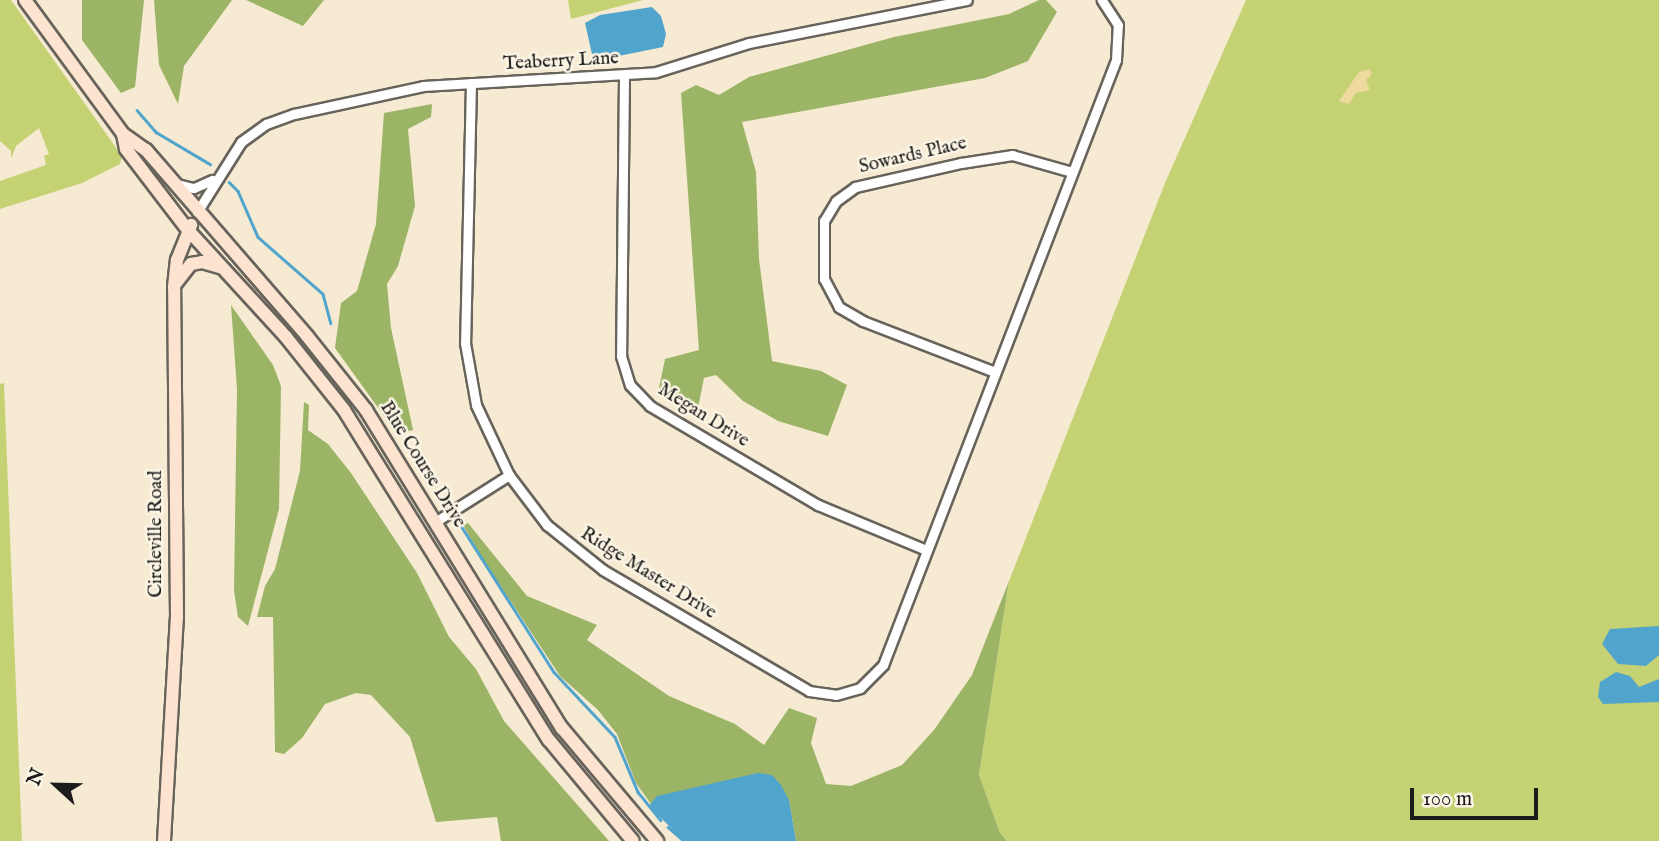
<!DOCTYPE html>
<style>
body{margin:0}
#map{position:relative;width:1659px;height:841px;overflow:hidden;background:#f6ead2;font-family:"IM FELL English",serif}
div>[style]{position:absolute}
.green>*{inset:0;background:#c5d273}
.forest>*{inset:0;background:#9cb465}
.sand>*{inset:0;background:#eeda9e}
.water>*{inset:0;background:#51a5cd}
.stream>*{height:2.5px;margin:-1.25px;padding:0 1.25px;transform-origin:1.25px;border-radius:1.25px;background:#51a5cd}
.roads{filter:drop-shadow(2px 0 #68645c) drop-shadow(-2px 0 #68645c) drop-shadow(0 2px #68645c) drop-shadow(0 -2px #68645c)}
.street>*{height:9px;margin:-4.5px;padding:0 4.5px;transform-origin:4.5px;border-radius:4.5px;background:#fff}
.secondary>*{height:12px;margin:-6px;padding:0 6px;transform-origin:6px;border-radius:6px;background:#fde4d1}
span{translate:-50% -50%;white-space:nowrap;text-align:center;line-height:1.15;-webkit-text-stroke:5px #fcf5e5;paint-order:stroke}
.street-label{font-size:19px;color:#1c1c1c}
.north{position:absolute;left:21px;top:750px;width:70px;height:70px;-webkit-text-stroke:5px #fcf5e5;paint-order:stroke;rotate:292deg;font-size:19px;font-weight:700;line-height:28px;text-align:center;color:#1c1c1c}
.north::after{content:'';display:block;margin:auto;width:24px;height:32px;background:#1c1c1c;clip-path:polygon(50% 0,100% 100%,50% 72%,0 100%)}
.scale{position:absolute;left:1410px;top:788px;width:128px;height:32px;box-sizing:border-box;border:4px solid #1c1c1c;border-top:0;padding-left:9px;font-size:21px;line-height:24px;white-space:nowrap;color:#1c1c1c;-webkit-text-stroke:5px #fcf5e5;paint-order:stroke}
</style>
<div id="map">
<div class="green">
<i style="clip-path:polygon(0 0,11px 0,122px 156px,120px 164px,82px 183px,0 209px,0 181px,46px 165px,44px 156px,49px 154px,39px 128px,16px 146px,11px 159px,11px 151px,0 141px)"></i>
<i style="clip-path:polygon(568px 0,643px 0,571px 19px)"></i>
<i style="clip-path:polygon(1246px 0,1659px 0,1659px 841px,1007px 841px,1000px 833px,979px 775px,1009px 581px,1165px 183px)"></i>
<i style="clip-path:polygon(4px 383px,22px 841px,0 841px,0 384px)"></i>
</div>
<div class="forest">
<i style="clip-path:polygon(82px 0,144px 0,135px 87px,121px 93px,82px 40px)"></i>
<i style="clip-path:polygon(154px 0,232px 0,184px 66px,178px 104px,159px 65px)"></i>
<i style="clip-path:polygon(246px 0,324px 0,303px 26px)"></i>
<i style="clip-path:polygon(1039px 0,1046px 0,1057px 12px,1028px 61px,985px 78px,742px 122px,756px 172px,759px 259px,772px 361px,821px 371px,847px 385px,828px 436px,778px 421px,743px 401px,716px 375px,704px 378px,698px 408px,659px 388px,665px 359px,699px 350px,681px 93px,696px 85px,719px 95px,749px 77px,894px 37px,1009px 14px)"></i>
<i style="clip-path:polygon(432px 104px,431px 117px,408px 129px,415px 206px,398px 266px,387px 284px,391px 328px,413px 430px,397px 434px,335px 348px,341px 303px,357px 291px,376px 224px,384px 113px)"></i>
<i style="clip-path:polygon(231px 305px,273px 365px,281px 386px,279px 509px,248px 626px,238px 617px,234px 591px,237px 389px)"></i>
<i style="clip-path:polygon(304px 402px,309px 405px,308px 430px,328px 444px,351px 473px,417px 573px,449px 637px,476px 669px,504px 721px,609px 841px,501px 841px,497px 817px,436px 822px,410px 737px,371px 695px,356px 693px,325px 704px,302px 738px,284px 754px,275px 752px,273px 617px,257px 617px,265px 586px,275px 569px,300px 471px)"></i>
<i style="clip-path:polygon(468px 523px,527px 596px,597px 625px,587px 640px,669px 696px,735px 724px,764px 745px,789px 708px,817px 718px,811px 743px,826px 784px,851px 786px,902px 765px,934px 730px,972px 675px,1009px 581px,979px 775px,1000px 833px,1007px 841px,796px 841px,789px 800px,658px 796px,651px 804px,636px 783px,617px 734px,598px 710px,560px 676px,482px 558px,463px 525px)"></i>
</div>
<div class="sand">
<i style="clip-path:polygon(1369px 69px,1372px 74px,1366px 80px,1370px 90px,1356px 93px,1349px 104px,1339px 101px,1359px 72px)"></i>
</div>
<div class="water">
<i style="clip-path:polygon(652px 7px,661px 16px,666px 34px,663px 47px,604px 59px,592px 54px,585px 23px,600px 15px)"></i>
<i style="clip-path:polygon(1659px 626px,1659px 655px,1646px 666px,1618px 664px,1602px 644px,1610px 629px)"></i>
<i style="clip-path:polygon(1616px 672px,1630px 676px,1639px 687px,1659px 679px,1659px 702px,1603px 704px,1598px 697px,1600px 682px)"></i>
<i style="clip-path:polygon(758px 773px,772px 775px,781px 785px,789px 800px,796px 841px,684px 841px,649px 806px,657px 796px)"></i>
</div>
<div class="stream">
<i style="left:137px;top:110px;width:29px;rotate:49deg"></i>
<i style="left:156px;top:132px;width:63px;rotate:30.7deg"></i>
<i style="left:229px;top:182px;width:13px;rotate:45deg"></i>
<i style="left:238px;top:191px;width:50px;rotate:66.5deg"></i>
<i style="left:258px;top:237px;width:86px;rotate:41.2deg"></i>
<i style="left:323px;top:294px;width:30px;rotate:75deg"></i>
<i style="left:460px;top:524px;width:175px;rotate:57.6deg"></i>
<i style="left:554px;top:672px;width:89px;rotate:46.8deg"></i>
<i style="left:615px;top:737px;width:60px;rotate:67.3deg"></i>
<i style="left:638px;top:792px;width:36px;rotate:51deg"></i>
<i style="left:668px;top:827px;width:21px;rotate:41deg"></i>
</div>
<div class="roads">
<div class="street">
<i style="left:624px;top:77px;width:279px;rotate:90.6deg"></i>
<i style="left:621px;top:356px;width:30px;rotate:73deg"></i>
<i style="left:630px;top:385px;width:29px;rotate:46deg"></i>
<i style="left:650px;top:406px;width:195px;rotate:30.5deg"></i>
<i style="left:818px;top:505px;width:117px;rotate:22.6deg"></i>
<i style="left:471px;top:83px;width:260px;rotate:91.3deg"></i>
<i style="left:465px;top:343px;width:63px;rotate:79.9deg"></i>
<i style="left:476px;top:405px;width:77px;rotate:64.8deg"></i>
<i style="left:509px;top:475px;width:63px;rotate:52.8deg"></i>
<i style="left:547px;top:525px;width:72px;rotate:38.8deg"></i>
<i style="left:603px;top:570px;width:239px;rotate:30.4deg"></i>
<i style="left:809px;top:691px;width:27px;rotate:8deg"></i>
<i style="left:836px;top:695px;width:25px;rotate:-16deg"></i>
<i style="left:860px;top:688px;width:33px;rotate:-45deg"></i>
<i style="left:883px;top:665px;width:648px;rotate:-68.94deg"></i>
<i style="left:1116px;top:60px;width:35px;rotate:-87deg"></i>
<i style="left:1118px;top:25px;width:30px;rotate:-123deg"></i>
<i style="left:176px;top:184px;width:18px;rotate:13deg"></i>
<i style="left:194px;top:188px;width:20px;rotate:-24deg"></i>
<i style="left:197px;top:212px;width:83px;rotate:-57.8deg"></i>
<i style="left:241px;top:142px;width:31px;rotate:-36deg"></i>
<i style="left:266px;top:124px;width:30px;rotate:-20deg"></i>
<i style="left:294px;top:114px;width:132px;rotate:-12.2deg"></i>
<i style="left:423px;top:86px;width:233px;rotate:-3.4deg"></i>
<i style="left:656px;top:72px;width:97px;rotate:-17.3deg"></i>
<i style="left:749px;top:43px;width:222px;rotate:-11.2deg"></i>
<i style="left:995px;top:372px;width:142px;rotate:-158.9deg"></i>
<i style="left:863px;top:321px;width:28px;rotate:-150deg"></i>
<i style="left:839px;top:307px;width:32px;rotate:-118deg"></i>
<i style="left:824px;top:279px;width:58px;rotate:-90deg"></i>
<i style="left:824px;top:221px;width:23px;rotate:-59deg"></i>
<i style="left:836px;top:201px;width:24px;rotate:-36deg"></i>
<i style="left:855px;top:187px;width:109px;rotate:-12.8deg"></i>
<i style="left:961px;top:163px;width:52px;rotate:-8.9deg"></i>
<i style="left:1012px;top:155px;width:62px;rotate:15.8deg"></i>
<i style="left:435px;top:522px;width:88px;rotate:-32.4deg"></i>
</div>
<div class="secondary">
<i style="left:25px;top:0;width:166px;rotate:53.8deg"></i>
<i style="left:123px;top:134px;width:28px;rotate:35deg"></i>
<i style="left:146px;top:150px;width:246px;rotate:49.1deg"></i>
<i style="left:307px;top:336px;width:95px;rotate:51.4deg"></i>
<i style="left:366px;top:410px;width:374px;rotate:58.4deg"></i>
<i style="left:562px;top:728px;width:148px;rotate:49.9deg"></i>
<i style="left:123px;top:134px;width:15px;rotate:79deg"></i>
<i style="left:126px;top:149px;width:102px;rotate:52.6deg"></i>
<i style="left:188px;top:230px;width:145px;rotate:47.5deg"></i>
<i style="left:286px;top:337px;width:93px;rotate:51.5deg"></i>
<i style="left:344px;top:410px;width:388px;rotate:58.2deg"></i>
<i style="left:549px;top:740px;width:131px;rotate:50.3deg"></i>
<i style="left:176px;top:283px;width:24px;rotate:-52deg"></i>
<i style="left:191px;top:264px;width:11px;rotate:-10deg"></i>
<i style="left:202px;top:262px;width:19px;rotate:16deg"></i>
<i style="left:164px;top:841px;width:224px;rotate:-86.7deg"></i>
<i style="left:177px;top:617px;width:330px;rotate:-90.5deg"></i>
<i style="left:174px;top:287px;width:27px;rotate:-84deg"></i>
<i style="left:177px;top:260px;width:38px;rotate:-68deg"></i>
</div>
</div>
<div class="street-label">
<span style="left:561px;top:62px;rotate:-3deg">Teaberry Lane</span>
<span style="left:913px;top:156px;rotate:-13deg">Sowards Place</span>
<span style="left:703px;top:416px;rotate:32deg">Megan Drive</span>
<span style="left:422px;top:465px;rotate:58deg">Blue Course Drive</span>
<span style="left:157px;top:534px;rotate:-90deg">Circleville Road</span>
<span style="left:648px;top:574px;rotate:32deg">Ridge Master Drive</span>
</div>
<div class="north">N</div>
<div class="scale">100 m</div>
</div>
